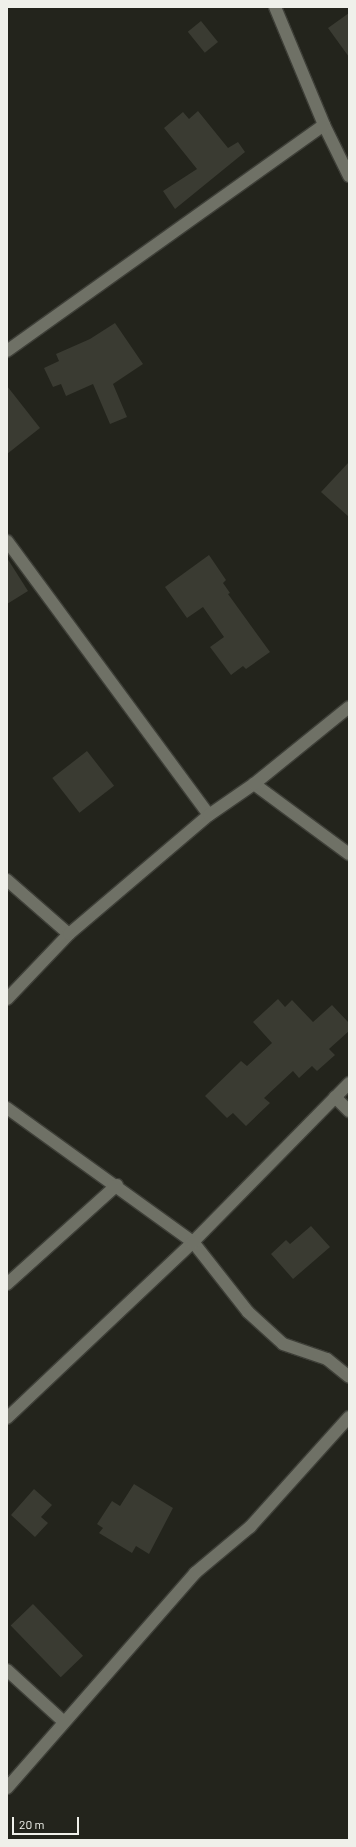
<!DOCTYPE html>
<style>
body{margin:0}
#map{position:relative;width:356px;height:1847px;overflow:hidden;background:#23241c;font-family:Barlow,sans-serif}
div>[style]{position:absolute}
.building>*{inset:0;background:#3a3b32;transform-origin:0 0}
.roads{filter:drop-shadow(1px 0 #3e3f38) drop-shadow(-1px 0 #3e3f38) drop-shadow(0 1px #3e3f38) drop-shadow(0 -1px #3e3f38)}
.street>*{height:12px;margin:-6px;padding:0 6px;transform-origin:6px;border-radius:6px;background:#6f7166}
span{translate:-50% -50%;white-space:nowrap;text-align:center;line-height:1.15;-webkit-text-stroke:3px #23241c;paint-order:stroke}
.frame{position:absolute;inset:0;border:8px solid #eff0ea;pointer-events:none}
.scale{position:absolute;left:12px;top:1817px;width:67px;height:18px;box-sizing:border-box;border:2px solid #eff0ea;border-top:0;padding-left:5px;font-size:12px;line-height:14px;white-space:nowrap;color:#eff0ea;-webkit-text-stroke:3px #23241c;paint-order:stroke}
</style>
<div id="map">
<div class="building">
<i style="clip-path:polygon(349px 13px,349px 57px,328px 28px)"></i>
<i style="left:201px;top:21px;width:27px;height:17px;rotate:51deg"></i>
<i style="clip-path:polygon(198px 111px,228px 148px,238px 142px,245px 152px,175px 209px,163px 191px,197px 169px,164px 128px,183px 112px,189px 119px)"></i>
<i style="clip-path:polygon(115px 323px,143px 364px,113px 384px,127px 417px,110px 424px,93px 384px,66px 396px,61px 384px,53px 387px,44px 368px,59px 361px,56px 354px,90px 339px)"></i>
<i style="clip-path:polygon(7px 386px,40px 428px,7px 454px)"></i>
<i style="clip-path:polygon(349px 462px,349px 517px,321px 492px)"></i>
<i style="clip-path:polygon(209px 555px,226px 580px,223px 583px,230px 593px,228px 594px,270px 652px,246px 669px,243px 666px,231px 675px,210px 647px,224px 637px,203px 607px,187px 618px,165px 587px)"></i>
<i style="clip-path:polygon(7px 558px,28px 591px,7px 604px)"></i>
<i style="left:87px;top:751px;width:44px;height:44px;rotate:52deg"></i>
<i style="clip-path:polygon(278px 999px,285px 1007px,292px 1000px,313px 1022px,332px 1005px,349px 1023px,349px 1031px,329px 1049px,335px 1055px,317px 1071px,312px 1066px,299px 1078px,293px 1071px,264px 1098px,270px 1103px,246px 1126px,233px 1113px,227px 1118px,205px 1096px,241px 1061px,247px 1066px,272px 1043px,253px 1022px)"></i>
<i style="clip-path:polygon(311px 1226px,330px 1247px,293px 1279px,271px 1254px,286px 1240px,290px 1244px)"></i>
<i style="clip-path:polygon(134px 1484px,173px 1508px,149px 1554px,136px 1546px,132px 1553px,99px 1533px,103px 1528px,97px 1524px,112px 1501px,120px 1506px)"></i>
<i style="clip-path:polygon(34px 1489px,52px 1505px,41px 1517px,48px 1523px,35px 1537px,11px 1515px)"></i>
<i style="left:33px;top:1604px;width:72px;height:31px;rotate:46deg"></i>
</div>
<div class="roads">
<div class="street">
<i style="left:275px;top:7px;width:128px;rotate:67.4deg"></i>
<i style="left:324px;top:125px;width:57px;rotate:63.9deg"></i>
<i style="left:7px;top:351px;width:389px;rotate:-35.5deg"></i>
<i style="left:7px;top:541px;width:340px;rotate:53.6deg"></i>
<i style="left:254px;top:784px;width:118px;rotate:36.4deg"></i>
<i style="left:7px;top:880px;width:82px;rotate:41.1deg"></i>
<i style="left:7px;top:999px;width:90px;rotate:-46.4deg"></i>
<i style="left:69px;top:934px;width:184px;rotate:-40.4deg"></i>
<i style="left:209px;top:815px;width:55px;rotate:-34.6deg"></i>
<i style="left:254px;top:784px;width:122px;rotate:-39deg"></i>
<i style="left:335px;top:1097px;width:20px;rotate:45deg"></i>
<i style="left:7px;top:1108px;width:229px;rotate:35.8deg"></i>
<i style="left:193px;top:1242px;width:89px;rotate:51.8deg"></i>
<i style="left:248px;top:1312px;width:47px;rotate:42.4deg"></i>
<i style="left:283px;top:1344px;width:46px;rotate:18.8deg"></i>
<i style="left:327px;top:1359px;width:28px;rotate:39deg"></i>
<i style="left:7px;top:1284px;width:148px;rotate:-42deg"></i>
<i style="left:7px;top:1418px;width:256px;rotate:-43.4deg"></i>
<i style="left:193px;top:1242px;width:223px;rotate:-45.5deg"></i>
<i style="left:7px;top:1670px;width:77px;rotate:42.4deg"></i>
<i style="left:7px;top:1788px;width:286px;rotate:-48.8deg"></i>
<i style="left:195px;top:1573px;width:72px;rotate:-39.9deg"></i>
<i style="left:250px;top:1527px;width:148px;rotate:-48deg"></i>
</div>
</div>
<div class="frame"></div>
<div class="scale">20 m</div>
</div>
